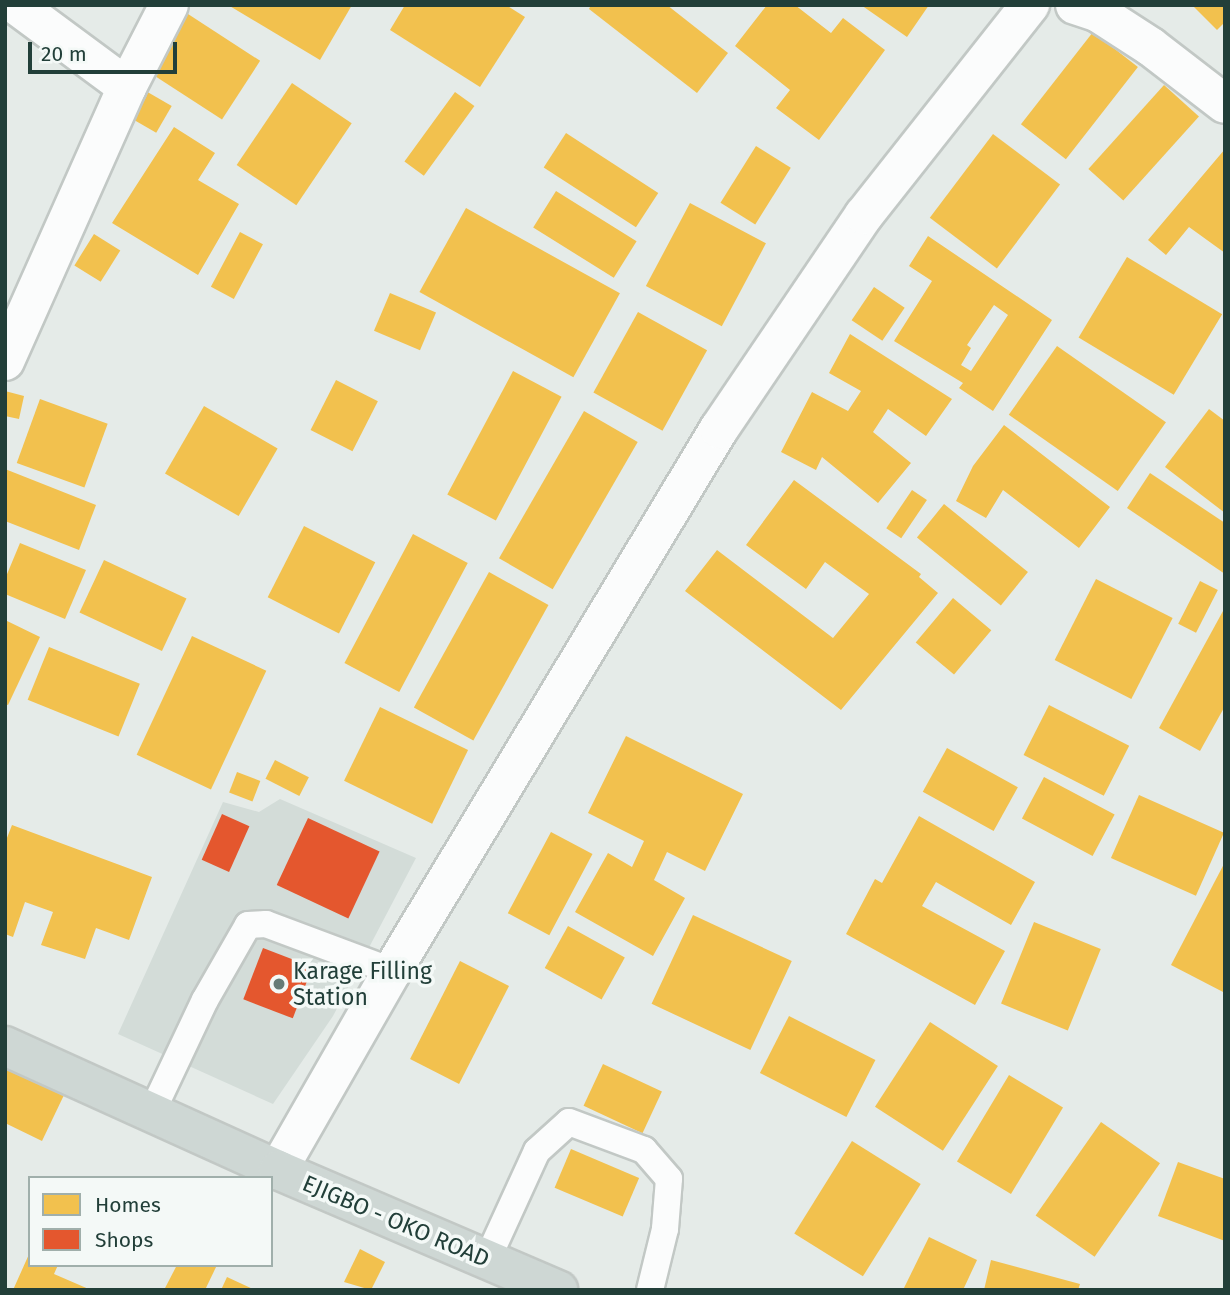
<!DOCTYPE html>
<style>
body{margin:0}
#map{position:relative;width:1230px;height:1295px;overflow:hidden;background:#e5ebe8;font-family:"Fira Sans",sans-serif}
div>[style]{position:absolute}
.built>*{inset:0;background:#d3dcd8}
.homes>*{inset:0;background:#f2c14e;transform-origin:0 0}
.shops>*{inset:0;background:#e4572e;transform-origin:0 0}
.roads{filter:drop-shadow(2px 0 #c2c8c5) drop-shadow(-2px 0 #c2c8c5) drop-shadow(0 2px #c2c8c5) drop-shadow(0 -2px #c2c8c5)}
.lane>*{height:26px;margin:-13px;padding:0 13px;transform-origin:13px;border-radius:13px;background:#fbfcfc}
.street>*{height:38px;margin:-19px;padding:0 19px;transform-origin:19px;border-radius:19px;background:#fbfcfc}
.primary>*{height:38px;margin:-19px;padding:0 19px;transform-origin:19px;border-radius:19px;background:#ced7d4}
.dots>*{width:19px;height:19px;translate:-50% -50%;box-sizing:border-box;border:4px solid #f4f9f7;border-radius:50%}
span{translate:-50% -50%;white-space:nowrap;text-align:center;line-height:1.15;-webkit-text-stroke:7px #f4f9f7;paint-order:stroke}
.poi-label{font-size:23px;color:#223f39}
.left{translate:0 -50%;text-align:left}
.street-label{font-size:23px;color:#223f39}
.frame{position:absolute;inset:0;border:7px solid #223f39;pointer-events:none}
.legend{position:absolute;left:28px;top:1176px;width:245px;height:91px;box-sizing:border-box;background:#f4f9f7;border:2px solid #a0afab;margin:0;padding:9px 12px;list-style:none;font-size:21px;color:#223f39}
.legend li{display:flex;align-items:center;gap:14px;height:35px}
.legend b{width:35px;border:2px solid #a0afab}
.scale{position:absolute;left:28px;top:42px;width:149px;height:32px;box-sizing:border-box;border:4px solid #223f39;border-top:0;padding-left:9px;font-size:21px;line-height:24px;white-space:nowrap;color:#223f39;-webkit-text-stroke:5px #f4f9f7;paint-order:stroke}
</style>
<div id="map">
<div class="built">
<i style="clip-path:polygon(280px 799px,416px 858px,333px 1016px,273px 1104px,118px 1034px,223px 802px,259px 812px)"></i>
</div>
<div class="homes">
<i style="clip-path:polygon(228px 5px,352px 5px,320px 60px)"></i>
<i style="clip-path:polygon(405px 5px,506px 5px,525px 17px,480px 87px,390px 30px)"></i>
<i style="clip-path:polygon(591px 5px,667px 5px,728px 53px,697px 93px,589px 9px)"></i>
<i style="clip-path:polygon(767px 5px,795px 5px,831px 33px,843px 18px,885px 50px,819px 140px,776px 108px,790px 90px,735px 46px)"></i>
<i style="clip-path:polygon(861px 5px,929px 5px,907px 37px)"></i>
<i style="clip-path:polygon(1192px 5px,1225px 5px,1225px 22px,1217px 30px)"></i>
<i style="left:188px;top:14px;width:86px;height:70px;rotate:33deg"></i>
<i style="left:1093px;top:32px;width:57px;height:117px;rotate:38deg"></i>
<i style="left:292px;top:83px;width:72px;height:99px;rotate:34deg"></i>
<i style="left:1164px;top:85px;width:47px;height:113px;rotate:42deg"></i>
<i style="left:144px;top:90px;width:32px;height:31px;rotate:30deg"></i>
<i style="left:455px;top:92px;width:24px;height:86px;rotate:36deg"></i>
<i style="clip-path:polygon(174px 127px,215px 153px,198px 180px,239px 204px,198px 275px,112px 223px)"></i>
<i style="left:566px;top:133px;width:110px;height:41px;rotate:33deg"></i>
<i style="left:993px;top:134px;width:84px;height:105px;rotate:37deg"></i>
<i style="left:756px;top:146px;width:41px;height:67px;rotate:32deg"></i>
<i style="clip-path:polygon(1225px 149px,1225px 253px,1189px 227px,1166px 255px,1148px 240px)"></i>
<i style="left:556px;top:191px;width:95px;height:43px;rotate:32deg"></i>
<i style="left:690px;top:203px;width:86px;height:94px;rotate:28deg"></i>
<i style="left:466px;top:208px;width:176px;height:96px;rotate:29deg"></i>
<i style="left:240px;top:232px;width:26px;height:62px;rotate:28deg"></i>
<i style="left:94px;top:234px;width:31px;height:37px;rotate:32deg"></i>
<i style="clip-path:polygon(evenodd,928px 236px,1052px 320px,993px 411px,959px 388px,963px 383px,894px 341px,932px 281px,909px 266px,928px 236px,994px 305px,1008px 315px,971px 371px,961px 365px,971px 348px,967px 345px,994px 305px)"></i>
<i style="left:1127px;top:257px;width:111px;height:94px;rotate:31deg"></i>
<i style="left:874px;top:287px;width:37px;height:40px;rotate:34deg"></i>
<i style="left:390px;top:293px;width:50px;height:41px;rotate:23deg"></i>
<i style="left:638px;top:312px;width:79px;height:92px;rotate:29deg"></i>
<i style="clip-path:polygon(850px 334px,952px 399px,926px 436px,888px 409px,873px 432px,911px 463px,878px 503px,822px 457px,816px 470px,781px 452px,812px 392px,848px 411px,861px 391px,829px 373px)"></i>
<i style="left:1057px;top:346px;width:133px;height:84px;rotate:35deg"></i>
<i style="left:513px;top:371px;width:55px;height:140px;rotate:28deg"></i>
<i style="left:336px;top:380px;width:47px;height:56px;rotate:27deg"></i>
<i style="clip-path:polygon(5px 391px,24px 396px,19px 419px,5px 416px)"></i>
<i style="left:40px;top:399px;width:72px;height:68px;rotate:20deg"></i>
<i style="left:204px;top:406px;width:85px;height:78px;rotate:30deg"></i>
<i style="clip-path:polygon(1209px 409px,1225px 421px,1225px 513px,1165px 467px)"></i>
<i style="left:584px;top:411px;width:62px;height:170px;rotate:30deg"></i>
<i style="clip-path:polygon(1004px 425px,1110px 507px,1079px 548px,1003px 490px,986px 518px,956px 501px,973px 466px)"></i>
<i style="clip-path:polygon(5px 469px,96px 505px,79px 550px,5px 521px)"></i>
<i style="clip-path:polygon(1150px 473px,1225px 523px,1225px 574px,1127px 508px)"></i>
<i style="clip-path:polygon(794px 480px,921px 574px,919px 577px,938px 593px,841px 710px,685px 591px,717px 550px,833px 638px,869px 594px,825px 562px,806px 589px,746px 545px)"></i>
<i style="left:912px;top:490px;width:18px;height:46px;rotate:34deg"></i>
<i style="left:944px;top:504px;width:108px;height:43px;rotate:39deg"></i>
<i style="left:304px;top:526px;width:80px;height:80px;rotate:27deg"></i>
<i style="left:413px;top:534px;width:62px;height:146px;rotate:28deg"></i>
<i style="clip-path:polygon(20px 543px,86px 570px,65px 619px,5px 594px,5px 579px)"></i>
<i style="left:104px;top:560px;width:91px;height:58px;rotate:25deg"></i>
<i style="left:489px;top:572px;width:68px;height:155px;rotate:29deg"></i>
<i style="left:1096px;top:579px;width:86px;height:91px;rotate:27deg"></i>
<i style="left:1200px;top:581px;width:20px;height:48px;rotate:27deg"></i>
<i style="left:953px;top:598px;width:50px;height:58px;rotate:40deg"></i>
<i style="clip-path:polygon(1223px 611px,1225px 706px,1200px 751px,1159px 728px)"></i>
<i style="clip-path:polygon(5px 620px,40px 637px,8px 705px,5px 704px)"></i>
<i style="left:192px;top:636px;width:82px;height:131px;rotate:25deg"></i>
<i style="left:49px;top:647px;width:98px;height:57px;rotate:22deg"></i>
<i style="left:1049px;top:705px;width:90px;height:56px;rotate:27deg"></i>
<i style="left:380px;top:707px;width:98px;height:82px;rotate:26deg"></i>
<i style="clip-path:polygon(626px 736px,743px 794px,705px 871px,667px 852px,654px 880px,685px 898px,653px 956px,575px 912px,608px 853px,632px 867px,644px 841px,588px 813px)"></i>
<i style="left:947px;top:748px;width:81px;height:50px;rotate:29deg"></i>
<i style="left:275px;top:760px;width:38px;height:21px;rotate:27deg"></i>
<i style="left:237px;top:772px;width:25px;height:22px;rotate:21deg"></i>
<i style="left:1044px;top:777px;width:80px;height:47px;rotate:28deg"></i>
<i style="left:1139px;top:795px;width:93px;height:69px;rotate:24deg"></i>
<i style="clip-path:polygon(919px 816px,1035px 882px,1011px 925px,936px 882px,922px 906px,1005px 951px,975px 1005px,846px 934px,875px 879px,882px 883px)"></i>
<i style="clip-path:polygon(12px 825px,152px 877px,129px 940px,96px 928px,85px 959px,41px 945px,53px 912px,25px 902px,13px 937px,5px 934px,5px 843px)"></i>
<i style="left:551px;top:832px;width:47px;height:92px;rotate:28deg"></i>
<i style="clip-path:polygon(1225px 862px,1225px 993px,1171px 965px)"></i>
<i style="left:693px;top:915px;width:109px;height:98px;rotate:25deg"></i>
<i style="left:1034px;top:922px;width:72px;height:88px;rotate:22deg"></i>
<i style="left:568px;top:926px;width:65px;height:48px;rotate:29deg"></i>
<i style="left:460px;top:961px;width:55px;height:110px;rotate:27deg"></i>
<i style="left:789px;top:1016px;width:97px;height:64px;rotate:27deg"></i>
<i style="left:930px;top:1022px;width:81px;height:101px;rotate:33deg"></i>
<i style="left:603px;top:1064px;width:65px;height:46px;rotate:25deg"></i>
<i style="clip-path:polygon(5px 1067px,64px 1095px,42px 1141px,5px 1123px)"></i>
<i style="left:1009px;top:1075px;width:63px;height:101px;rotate:31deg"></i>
<i style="left:1101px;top:1122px;width:72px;height:114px;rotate:35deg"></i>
<i style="left:852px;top:1141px;width:81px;height:109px;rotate:32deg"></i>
<i style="left:571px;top:1149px;width:74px;height:42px;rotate:23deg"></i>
<i style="clip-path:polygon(1178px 1162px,1225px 1179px,1225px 1241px,1158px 1216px)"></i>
<i style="clip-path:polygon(929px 1237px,977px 1260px,963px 1290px,903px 1290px)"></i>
<i style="clip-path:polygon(360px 1249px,385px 1262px,371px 1290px,344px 1282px)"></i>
<i style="clip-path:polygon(30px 1252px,30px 1265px,58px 1265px,54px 1274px,91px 1290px,13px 1290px)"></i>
<i style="clip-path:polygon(991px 1260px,1080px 1284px,1078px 1290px,984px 1290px)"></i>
<i style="clip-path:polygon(177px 1265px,217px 1265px,205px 1290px,164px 1290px)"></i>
<i style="clip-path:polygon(227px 1277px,255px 1290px,221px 1290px)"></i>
</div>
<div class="shops">
<i style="left:222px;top:814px;width:30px;height:50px;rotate:24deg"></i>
<i style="left:308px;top:818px;width:79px;height:74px;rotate:25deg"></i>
<i style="left:263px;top:948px;width:53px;height:55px;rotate:21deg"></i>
</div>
<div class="roads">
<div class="lane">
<i style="left:152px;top:1112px;width:124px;rotate:-64.7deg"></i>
<i style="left:205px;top:1000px;width:86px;rotate:-60.2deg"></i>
<i style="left:248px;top:925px;width:18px;rotate:-3deg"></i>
<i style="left:266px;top:924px;width:134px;rotate:20.5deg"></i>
<i style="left:487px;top:1260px;width:120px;rotate:-65.4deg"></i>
<i style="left:537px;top:1151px;width:43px;rotate:-42.2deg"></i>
<i style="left:569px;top:1122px;width:80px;rotate:20.5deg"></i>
<i style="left:644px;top:1150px;width:38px;rotate:49deg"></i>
<i style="left:669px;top:1179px;width:50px;rotate:94.6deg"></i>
<i style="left:665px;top:1229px;width:63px;rotate:103.8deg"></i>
</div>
<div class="street">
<i style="left:16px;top:5px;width:138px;rotate:36.5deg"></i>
<i style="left:1075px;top:5px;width:23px;rotate:18deg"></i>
<i style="left:1097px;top:12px;width:64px;rotate:32.9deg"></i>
<i style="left:1151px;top:47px;width:93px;rotate:37.6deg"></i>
<i style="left:5px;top:361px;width:300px;rotate:-66deg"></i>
<i style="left:127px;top:87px;width:92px;rotate:-62.9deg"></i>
<i style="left:278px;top:1170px;width:229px;rotate:-60.2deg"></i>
<i style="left:392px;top:971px;width:633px;rotate:-58.9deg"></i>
<i style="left:719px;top:429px;width:258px;rotate:-55.9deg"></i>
<i style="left:864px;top:215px;width:268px;rotate:-51.7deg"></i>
</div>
<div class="primary">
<i style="left:5px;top:1046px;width:300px;rotate:24.4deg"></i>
<i style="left:278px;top:1170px;width:305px;rotate:23.2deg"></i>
</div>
</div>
<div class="dots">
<i style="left:279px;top:984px;background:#667b76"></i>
</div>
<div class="poi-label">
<span class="left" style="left:293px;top:984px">Karage Filling<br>Station</span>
</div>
<div class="street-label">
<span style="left:396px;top:1221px;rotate:23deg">EJIGBO - OKO ROAD</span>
</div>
<div class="frame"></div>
<ul class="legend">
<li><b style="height:19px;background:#f2c14e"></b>Homes</li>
<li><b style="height:19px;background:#e4572e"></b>Shops</li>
</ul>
<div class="scale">20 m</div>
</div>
